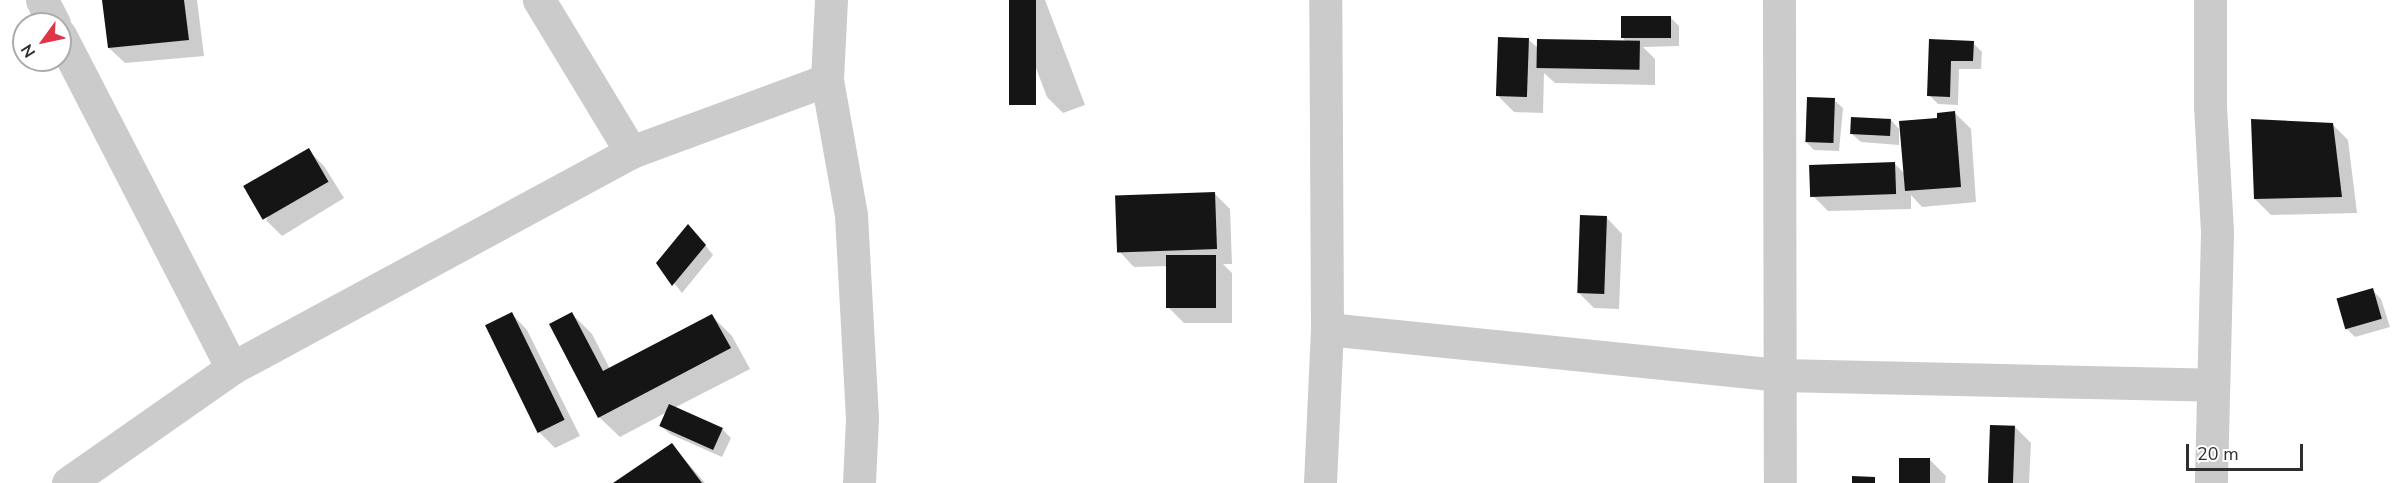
<!DOCTYPE html>
<style>
body{margin:0}
#map{position:relative;width:2393px;height:483px;overflow:hidden;background:#fff;font-family:"Nunito Sans",sans-serif}
div>[style]{position:absolute}
.shadow>*{inset:0;background:#0003}
.building>*{inset:0;background:#151515;transform-origin:0 0}
.minor>*{height:33px;margin:-16.5px;padding:0 16.5px;transform-origin:16.5px;border-radius:16.5px;background:#cbcbcb}
span{translate:-50% -50%;white-space:nowrap;text-align:center;line-height:1.15;-webkit-text-stroke:6px #fff;paint-order:stroke}
.north{position:absolute;left:12px;top:12px;width:60px;height:60px;box-sizing:border-box;background:#fff;border:2px solid #ababab;border-radius:50%;rotate:237deg;font-size:16px;font-weight:700;line-height:24px;text-align:center;color:#2e2e2e}
.north::after{content:'';display:block;margin:auto;width:21px;height:27px;background:#e03447;clip-path:polygon(50% 0,100% 100%,50% 72%,0 100%)}
.scale{position:absolute;left:2186px;top:444px;width:117px;height:27px;box-sizing:border-box;border:3px solid #2e2e2e;border-top:0;padding-left:8px;font-size:18px;line-height:21px;white-space:nowrap;color:#2e2e2e;-webkit-text-stroke:4px #fff;paint-order:stroke}
</style>
<div id="map">
<div class="shadow">
<i style="clip-path:polygon(104px 0,197px 0,204px 56px,125px 63px,109px 48px)"></i>
<i style="clip-path:polygon(1010px 0,1045px 0,1085px 105px,1063px 113px,1047px 97px)"></i>
<i style="clip-path:polygon(1670px 17px,1679px 26px,1679px 46px,1643px 47px,1655px 59px,1655px 85px,1555px 83px,1544px 73px,1543px 113px,1514px 112px,1498px 96px,1529px 40px,1539px 49px,1627px 43px,1623px 38px)"></i>
<i style="clip-path:polygon(1930px 41px,1973px 43px,1982px 52px,1981px 69px,1959px 69px,1958px 105px,1938px 104px,1929px 95px)"></i>
<i style="clip-path:polygon(1834px 100px,1843px 108px,1839px 151px,1814px 150px,1805px 141px)"></i>
<i style="clip-path:polygon(1955px 113px,1971px 129px,1976px 202px,1922px 207px,1911px 195px,1911px 209px,1828px 211px,1812px 195px,1894px 163px,1905px 174px,1939px 119px)"></i>
<i style="clip-path:polygon(1891px 120px,1899px 129px,1899px 145px,1861px 142px,1852px 134px)"></i>
<i style="clip-path:polygon(2332px 124px,2348px 140px,2357px 213px,2271px 215px,2255px 199px)"></i>
<i style="clip-path:polygon(308px 150px,324px 166px,344px 198px,282px 236px,266px 220px)"></i>
<i style="clip-path:polygon(1214px 193px,1230px 209px,1232px 264px,1223px 264px,1232px 273px,1232px 323px,1184px 323px,1168px 307px,1168px 266px,1134px 267px,1119px 251px)"></i>
<i style="clip-path:polygon(1607px 218px,1622px 234px,1619px 309px,1594px 308px,1578px 292px)"></i>
<i style="clip-path:polygon(697px 235px,713px 255px,682px 293px,658px 263px)"></i>
<i style="clip-path:polygon(2372px 290px,2381px 299px,2390px 327px,2355px 337px,2347px 329px,2338px 300px)"></i>
<i style="clip-path:polygon(512px 314px,527px 330px,580px 436px,555px 448px,539px 432px)"></i>
<i style="clip-path:polygon(572px 314px,592px 334px,610px 369px,712px 316px,732px 336px,750px 369px,674px 408px,722px 429px,731px 438px,722px 457px,670px 434px,661px 426px,667px 412px,620px 437px,599px 417px)"></i>
<i style="clip-path:polygon(2015px 427px,2031px 443px,2029px 483px,1989px 483px)"></i>
<i style="clip-path:polygon(672px 445px,705px 483px,616px 483px)"></i>
<i style="clip-path:polygon(1930px 460px,1946px 476px,1945px 483px,1900px 483px)"></i>
</div>
<div class="building">
<i style="clip-path:polygon(102px 0,184px 0,189px 40px,108px 48px)"></i>
<i style="left:1009px;top:0;width:27px;height:105px"></i>
<i style="left:1671px;top:16px;width:22px;height:50px;rotate:90deg"></i>
<i style="left:1498px;top:37px;width:31px;height:59px;rotate:2deg"></i>
<i style="left:1537px;top:39px;width:103px;height:29px;rotate:1deg"></i>
<i style="clip-path:polygon(1929px 39px,1974px 41px,1973px 61px,1951px 61px,1950px 97px,1927px 96px)"></i>
<i style="left:1807px;top:97px;width:28px;height:45px;rotate:2deg"></i>
<i style="clip-path:polygon(1955px 111px,1961px 187px,1905px 191px,1899px 121px,1937px 118px,1937px 113px)"></i>
<i style="left:1851px;top:117px;width:40px;height:17px;rotate:3deg"></i>
<i style="clip-path:polygon(2251px 119px,2333px 123px,2342px 197px,2254px 199px)"></i>
<i style="left:309px;top:148px;width:39px;height:76px;rotate:60deg"></i>
<i style="left:1895px;top:162px;width:32px;height:86px;rotate:88deg"></i>
<i style="left:1215px;top:192px;width:57px;height:100px;rotate:88deg"></i>
<i style="left:1580px;top:215px;width:27px;height:78px;rotate:2deg"></i>
<i style="clip-path:polygon(688px 224px,706px 245px,672px 286px,656px 263px)"></i>
<i style="left:1166px;top:255px;width:50px;height:53px"></i>
<i style="left:2373px;top:288px;width:32px;height:38px;rotate:74deg"></i>
<i style="left:512px;top:312px;width:120px;height:30px;rotate:64deg"></i>
<i style="clip-path:polygon(572px 312px,603px 371px,712px 314px,731px 348px,598px 418px,549px 324px)"></i>
<i style="left:669px;top:404px;width:59px;height:24px;rotate:24deg"></i>
<i style="left:1990px;top:425px;width:25px;height:58px;rotate:2deg"></i>
<i style="clip-path:polygon(672px 443px,702px 483px,613px 483px)"></i>
<i style="left:1899px;top:458px;width:31px;height:25px"></i>
<i style="clip-path:polygon(1852px 476px,1875px 477px,1875px 483px,1852px 483px)"></i>
</div>
<div class="minor">
<i style="left:42px;top:0;width:27px;rotate:63deg"></i>
<i style="left:539px;top:0;width:178px;rotate:58.8deg"></i>
<i style="left:831px;top:0;width:80px;rotate:92.9deg"></i>
<i style="left:827px;top:80px;width:137px;rotate:79.9deg"></i>
<i style="left:851px;top:215px;width:204px;rotate:86.9deg"></i>
<i style="left:862px;top:419px;width:64px;rotate:92.7deg"></i>
<i style="left:1779px;top:0;width:483px;rotate:89.9deg"></i>
<i style="left:2210px;top:0;width:106px;rotate:90deg"></i>
<i style="left:2210px;top:106px;width:127px;rotate:86.8deg"></i>
<i style="left:2217px;top:233px;width:250px;rotate:91.4deg"></i>
<i style="left:60px;top:35px;width:375px;rotate:62.7deg"></i>
<i style="left:1327px;top:329px;width:456px;rotate:5.8deg"></i>
<i style="left:1781px;top:375px;width:432px;rotate:1.3deg"></i>
<i style="left:68px;top:483px;width:200px;rotate:-35deg"></i>
<i style="left:232px;top:368px;width:454px;rotate:-28.4deg"></i>
<i style="left:631px;top:152px;width:209px;rotate:-20.2deg"></i>
<i style="left:1320px;top:483px;width:154px;rotate:-87.4deg"></i>
<i style="left:1327px;top:329px;width:329px;rotate:-90.3deg"></i>
</div>
<div class="north">N</div>
<div class="scale">20 m</div>
</div>
